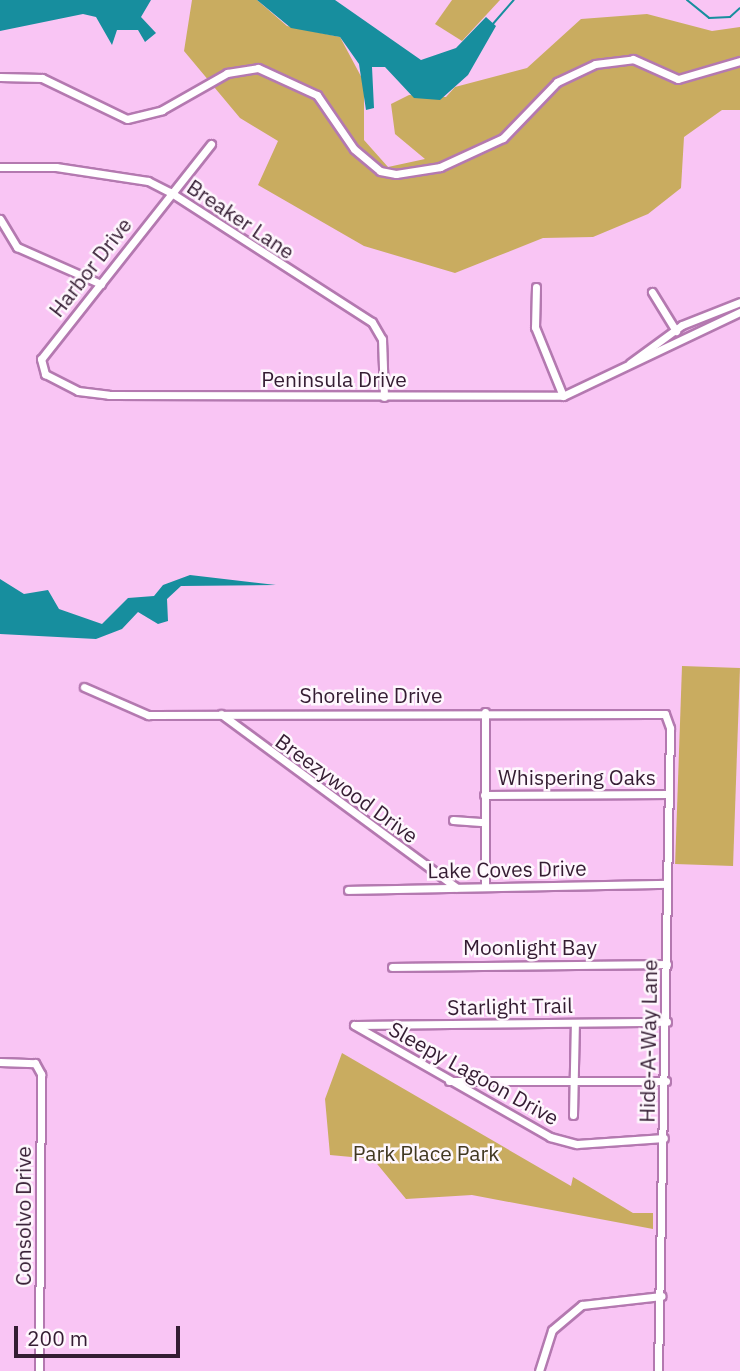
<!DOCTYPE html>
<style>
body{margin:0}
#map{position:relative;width:740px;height:1371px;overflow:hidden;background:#f9c5f4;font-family:"IBM Plex Sans",sans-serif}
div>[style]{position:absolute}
.green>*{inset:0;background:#c9ac60;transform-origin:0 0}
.water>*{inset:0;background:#178e9e}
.stream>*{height:2px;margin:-1px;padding:0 1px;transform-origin:1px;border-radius:1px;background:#178e9e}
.roads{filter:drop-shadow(2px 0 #b479b0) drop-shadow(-2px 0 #b479b0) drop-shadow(0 2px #b479b0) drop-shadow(0 -2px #b479b0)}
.minor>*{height:7px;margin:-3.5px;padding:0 3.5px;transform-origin:3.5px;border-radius:3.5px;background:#fff}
span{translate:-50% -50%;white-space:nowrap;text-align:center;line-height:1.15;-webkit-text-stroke:5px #fef7fd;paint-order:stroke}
.street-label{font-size:21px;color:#341c32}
.park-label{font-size:21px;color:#413821}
.scale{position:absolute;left:14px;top:1326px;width:166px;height:32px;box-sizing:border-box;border:4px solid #341c32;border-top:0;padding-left:9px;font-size:21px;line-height:24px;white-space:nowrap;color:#341c32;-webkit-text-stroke:5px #fef7fd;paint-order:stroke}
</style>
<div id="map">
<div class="green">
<i style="clip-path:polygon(192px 0,257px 0,287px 26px,340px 37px,364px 82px,364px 140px,388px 167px,425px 159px,395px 134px,391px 104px,409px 95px,446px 97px,455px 87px,527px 68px,581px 19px,647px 14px,712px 31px,740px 27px,740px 110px,722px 110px,684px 137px,681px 188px,648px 214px,593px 237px,543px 238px,455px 273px,364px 246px,258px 185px,278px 141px,240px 118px,184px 51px)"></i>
<i style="clip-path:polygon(452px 0,500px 0,462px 41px,435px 24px)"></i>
<i style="left:682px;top:666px;width:58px;height:198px;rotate:2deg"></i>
<i style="clip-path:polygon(342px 1053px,571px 1186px,573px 1177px,633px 1213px,653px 1213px,653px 1229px,472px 1195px,406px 1199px,373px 1159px,330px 1155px,325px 1099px)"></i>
</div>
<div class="water">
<i style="clip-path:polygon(0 0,151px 0,141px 17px,156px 33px,145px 42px,138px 30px,117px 30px,112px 45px,96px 17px,83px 14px,0 31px)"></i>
<i style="clip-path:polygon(257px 0,335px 0,421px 60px,456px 48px,486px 17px,496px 26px,468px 75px,440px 100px,414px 98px,385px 67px,372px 67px,374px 108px,366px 110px,359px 64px,340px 37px,291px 28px)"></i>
<i style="clip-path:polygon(190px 575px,276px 585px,181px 586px,167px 599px,168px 621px,158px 624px,138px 612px,122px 629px,96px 639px,0 634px,0 579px,24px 594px,48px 590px,59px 609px,102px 624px,128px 598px,154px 596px,163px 585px)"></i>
</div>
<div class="stream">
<i style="left:687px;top:0;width:28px;rotate:39deg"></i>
<i style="left:709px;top:18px;width:21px;rotate:-3deg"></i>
<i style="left:730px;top:17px;width:13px;rotate:-42deg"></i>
<i style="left:492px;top:25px;width:33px;rotate:-49deg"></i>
</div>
<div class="roads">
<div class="minor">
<i style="left:0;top:77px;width:42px;rotate:1.4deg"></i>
<i style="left:42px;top:78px;width:94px;rotate:25.8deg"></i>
<i style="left:127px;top:119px;width:36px;rotate:-14deg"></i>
<i style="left:162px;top:110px;width:75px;rotate:-29.6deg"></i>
<i style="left:227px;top:73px;width:31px;rotate:-9deg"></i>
<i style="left:258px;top:68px;width:65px;rotate:24.6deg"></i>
<i style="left:317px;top:95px;width:65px;rotate:55.6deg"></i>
<i style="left:354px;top:149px;width:34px;rotate:40deg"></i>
<i style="left:380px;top:171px;width:16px;rotate:11deg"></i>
<i style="left:396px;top:174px;width:45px;rotate:-9deg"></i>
<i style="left:440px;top:167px;width:69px;rotate:-24.7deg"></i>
<i style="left:503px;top:138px;width:78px;rotate:-46deg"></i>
<i style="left:557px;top:82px;width:42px;rotate:-25.3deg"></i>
<i style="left:595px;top:64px;width:38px;rotate:-7deg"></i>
<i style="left:633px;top:59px;width:49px;rotate:24deg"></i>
<i style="left:678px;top:79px;width:65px;rotate:-16.2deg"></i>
<i style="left:211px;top:144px;width:274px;rotate:128.3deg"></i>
<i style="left:41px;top:359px;width:16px;rotate:75deg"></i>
<i style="left:45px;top:374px;width:37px;rotate:27deg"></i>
<i style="left:78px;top:391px;width:31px;rotate:7deg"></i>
<i style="left:109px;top:395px;width:454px;rotate:0.1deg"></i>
<i style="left:563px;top:396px;width:196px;rotate:-25.4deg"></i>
<i style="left:0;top:167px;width:56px"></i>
<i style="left:56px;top:167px;width:93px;rotate:8.7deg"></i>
<i style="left:148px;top:181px;width:25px;rotate:27deg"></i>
<i style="left:170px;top:192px;width:240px;rotate:32.8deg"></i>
<i style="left:372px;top:322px;width:20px;rotate:60deg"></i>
<i style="left:382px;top:339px;width:58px;rotate:88deg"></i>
<i style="left:0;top:219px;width:33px;rotate:59deg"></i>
<i style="left:17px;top:247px;width:92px;rotate:23.8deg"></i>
<i style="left:536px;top:287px;width:40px;rotate:91.4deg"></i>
<i style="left:535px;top:327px;width:74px;rotate:67.9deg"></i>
<i style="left:652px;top:292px;width:46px;rotate:58.4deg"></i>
<i style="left:630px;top:363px;width:64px;rotate:-36.2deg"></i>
<i style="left:682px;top:325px;width:62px;rotate:-21.6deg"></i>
<i style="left:84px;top:687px;width:70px;rotate:23.6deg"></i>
<i style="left:148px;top:715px;width:517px;rotate:-0.11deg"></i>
<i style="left:665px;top:714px;width:15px;rotate:70deg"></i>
<i style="left:670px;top:728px;width:643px;rotate:91.07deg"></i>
<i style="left:221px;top:714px;width:292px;rotate:36.4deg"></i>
<i style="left:484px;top:795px;width:185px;rotate:-0.3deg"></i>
<i style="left:453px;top:820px;width:31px;rotate:4deg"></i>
<i style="left:485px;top:885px;width:173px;rotate:-90deg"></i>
<i style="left:348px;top:890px;width:319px;rotate:-1.1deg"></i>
<i style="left:392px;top:967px;width:275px;rotate:-0.6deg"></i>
<i style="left:354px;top:1025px;width:226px;rotate:29.7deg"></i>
<i style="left:550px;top:1137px;width:28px;rotate:15deg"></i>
<i style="left:577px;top:1144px;width:87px;rotate:-3.9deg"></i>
<i style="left:355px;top:1025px;width:312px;rotate:-0.6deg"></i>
<i style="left:0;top:1062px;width:35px;rotate:2deg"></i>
<i style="left:35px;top:1063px;width:13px;rotate:61deg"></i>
<i style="left:41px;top:1074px;width:297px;rotate:90.4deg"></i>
<i style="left:449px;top:1081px;width:217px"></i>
<i style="left:573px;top:1115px;width:92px;rotate:-88.8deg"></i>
<i style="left:539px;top:1371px;width:43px;rotate:-72.4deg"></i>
<i style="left:552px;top:1330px;width:39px;rotate:-40deg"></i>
<i style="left:582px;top:1305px;width:80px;rotate:-6.5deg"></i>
</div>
</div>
<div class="street-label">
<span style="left:241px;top:219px;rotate:34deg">Breaker Lane</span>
<span style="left:90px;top:267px;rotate:-52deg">Harbor Drive</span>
<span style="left:334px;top:379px">Peninsula Drive</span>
<span style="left:371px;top:695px">Shoreline Drive</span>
<span style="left:577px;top:777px">Whispering Oaks</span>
<span style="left:347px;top:788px;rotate:36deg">Breezywood Drive</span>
<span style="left:507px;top:869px;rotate:-1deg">Lake Coves Drive</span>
<span style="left:530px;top:947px">Moonlight Bay</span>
<span style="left:510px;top:1006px;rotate:-1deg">Starlight Trail</span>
<span style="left:648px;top:1041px;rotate:-89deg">Hide-A-Way Lane</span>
<span style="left:474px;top:1073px;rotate:29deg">Sleepy Lagoon Drive</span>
<span style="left:23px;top:1216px;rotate:-90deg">Consolvo Drive</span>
</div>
<div class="park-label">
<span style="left:426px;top:1153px">Park Place Park</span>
</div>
<div class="scale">200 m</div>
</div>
